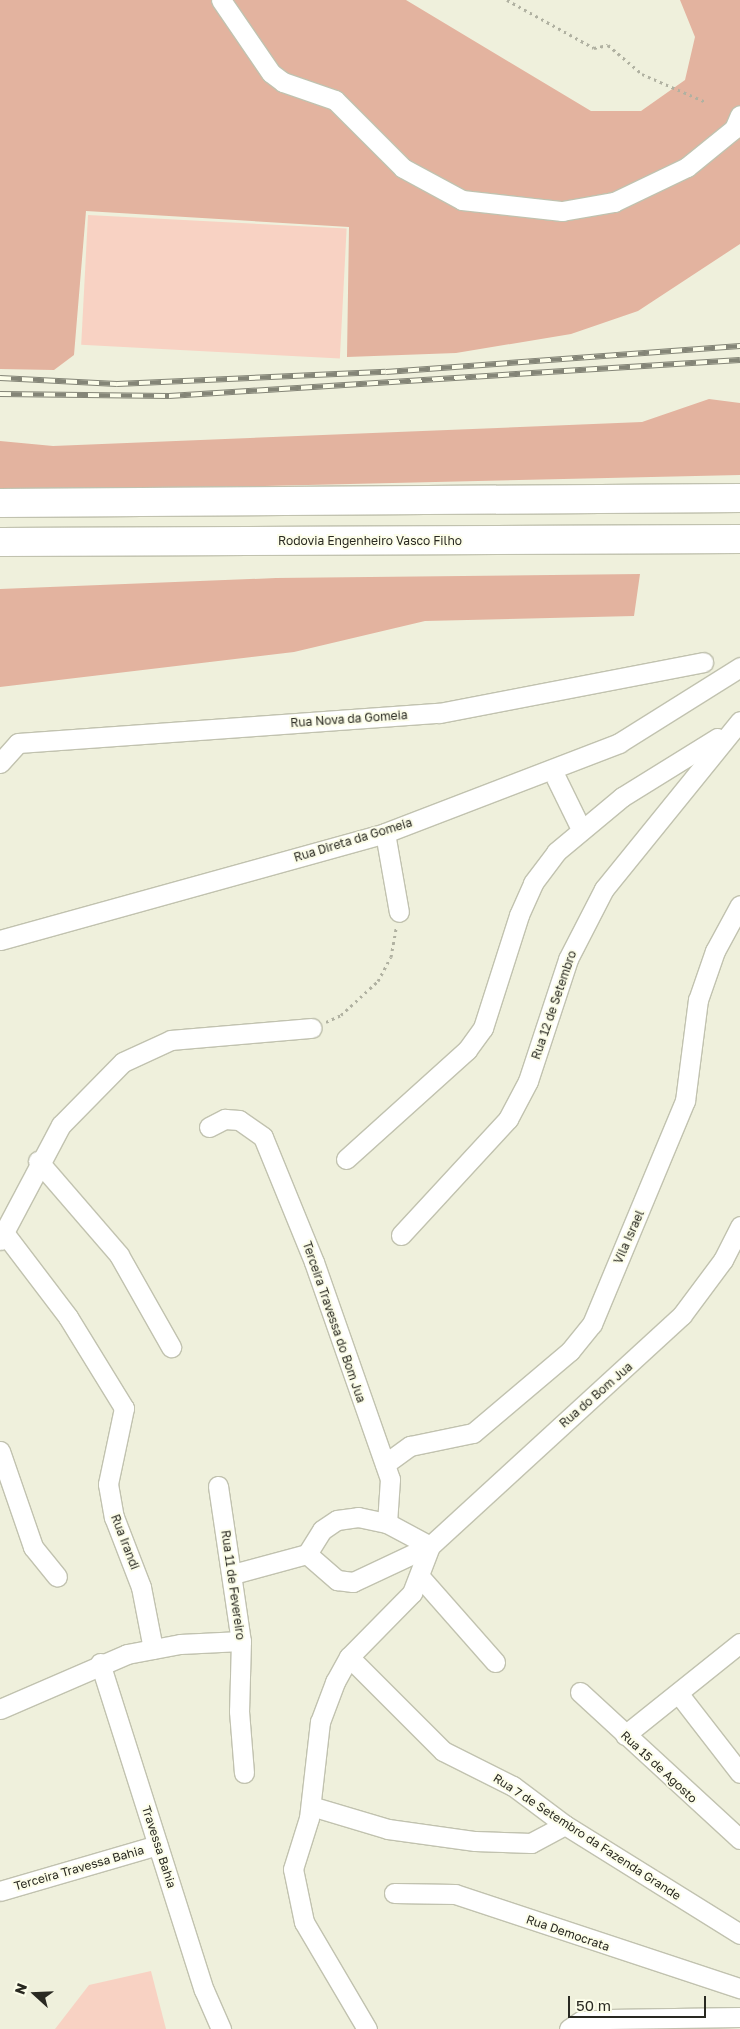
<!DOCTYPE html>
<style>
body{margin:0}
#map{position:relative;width:740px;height:2029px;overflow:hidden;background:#eff0dc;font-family:"Golos Text",sans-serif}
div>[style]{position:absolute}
.green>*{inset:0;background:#f8d2c3;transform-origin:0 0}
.forest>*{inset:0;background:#e3b39f}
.path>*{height:3px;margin-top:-1.5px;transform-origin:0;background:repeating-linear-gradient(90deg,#b0b1a1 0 2.5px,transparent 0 6.5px)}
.roads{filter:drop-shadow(1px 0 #c1c2af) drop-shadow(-1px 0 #c1c2af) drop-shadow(0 1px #c1c2af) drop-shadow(0 -1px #c1c2af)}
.minor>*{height:19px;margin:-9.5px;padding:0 9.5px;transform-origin:9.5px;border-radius:9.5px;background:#fff}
.motorway>*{height:28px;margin:-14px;padding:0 14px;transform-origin:14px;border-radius:14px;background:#fff}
.rail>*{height:5.5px;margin-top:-2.75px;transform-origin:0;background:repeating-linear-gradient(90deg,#fcfde9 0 11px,#848577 0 22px);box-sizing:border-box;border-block:1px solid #848577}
span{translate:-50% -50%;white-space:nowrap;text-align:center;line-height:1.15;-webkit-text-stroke:4px #fcfde9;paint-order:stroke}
.street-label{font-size:12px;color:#292921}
.north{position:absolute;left:10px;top:1969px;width:50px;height:50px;-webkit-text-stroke:4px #fcfde9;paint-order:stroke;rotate:290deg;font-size:14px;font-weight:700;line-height:20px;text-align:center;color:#292921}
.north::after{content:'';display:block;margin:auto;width:18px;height:22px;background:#292921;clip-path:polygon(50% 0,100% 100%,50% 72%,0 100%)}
.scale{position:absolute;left:568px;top:1996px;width:138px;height:22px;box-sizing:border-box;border:2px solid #292921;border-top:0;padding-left:6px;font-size:15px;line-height:18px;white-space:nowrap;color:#292921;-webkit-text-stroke:4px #fcfde9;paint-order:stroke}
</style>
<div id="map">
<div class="green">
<i style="left:88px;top:215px;width:259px;height:130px;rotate:3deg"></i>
<i style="clip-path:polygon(151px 1971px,166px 2029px,55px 2029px,89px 1985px)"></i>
</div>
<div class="forest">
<i style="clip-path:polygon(0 0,406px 0,591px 111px,641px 111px,685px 80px,695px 37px,680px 0,740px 0,740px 244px,638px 311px,571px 334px,456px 353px,347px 357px,349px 227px,86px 211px,74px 355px,54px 370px,0 369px)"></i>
<i style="clip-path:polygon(709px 399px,740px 403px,740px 475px,0 492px,0 441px,53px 446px,642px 422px)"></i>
<i style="clip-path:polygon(640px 574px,634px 616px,425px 621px,294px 652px,0 687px,0 589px,276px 578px)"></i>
</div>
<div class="path">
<i style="left:507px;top:0;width:99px;rotate:28.9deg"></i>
<i style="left:594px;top:48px;width:14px;rotate:-12deg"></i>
<i style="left:608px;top:45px;width:45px;rotate:40.5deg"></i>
<i style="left:642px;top:74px;width:70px;rotate:23.6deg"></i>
<i style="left:326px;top:1022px;width:17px;rotate:-25deg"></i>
<i style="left:341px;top:1015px;width:50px;rotate:-42.6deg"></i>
<i style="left:378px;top:981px;width:27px;rotate:-62deg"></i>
<i style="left:391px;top:957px;width:29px;rotate:-80deg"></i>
</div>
<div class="roads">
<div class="minor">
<i style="left:221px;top:0;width:88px;rotate:55.6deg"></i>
<i style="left:271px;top:73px;width:15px;rotate:37deg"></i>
<i style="left:283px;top:82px;width:55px;rotate:19.1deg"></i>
<i style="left:335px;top:100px;width:96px;rotate:45deg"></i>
<i style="left:403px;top:168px;width:67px;rotate:28.5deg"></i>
<i style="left:462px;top:200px;width:101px;rotate:6.3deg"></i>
<i style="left:562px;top:211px;width:53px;rotate:-9.8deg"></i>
<i style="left:614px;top:202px;width:81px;rotate:-25.6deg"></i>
<i style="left:687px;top:167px;width:60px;rotate:-39deg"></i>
<i style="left:734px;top:129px;width:15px;rotate:-67deg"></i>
<i style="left:0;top:763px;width:27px;rotate:-48deg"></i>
<i style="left:18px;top:743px;width:422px;rotate:-4.1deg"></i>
<i style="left:439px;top:713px;width:269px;rotate:-10.9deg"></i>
<i style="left:556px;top:778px;width:57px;rotate:63.9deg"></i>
<i style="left:385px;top:833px;width:80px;rotate:80deg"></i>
<i style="left:0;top:940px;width:400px;rotate:-15.5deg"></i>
<i style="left:385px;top:833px;width:251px;rotate:-21deg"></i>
<i style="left:619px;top:743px;width:143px;rotate:-32.1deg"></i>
<i style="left:209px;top:1127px;width:18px;rotate:-27deg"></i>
<i style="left:225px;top:1119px;width:14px;rotate:4deg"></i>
<i style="left:239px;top:1120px;width:29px;rotate:35deg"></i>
<i style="left:263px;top:1137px;width:135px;rotate:67.8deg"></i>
<i style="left:314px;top:1262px;width:230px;rotate:70.7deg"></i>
<i style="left:390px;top:1479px;width:44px;rotate:93.9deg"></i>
<i style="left:387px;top:1523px;width:49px;rotate:28.1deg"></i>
<i style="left:346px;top:1159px;width:163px;rotate:-42deg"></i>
<i style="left:467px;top:1050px;width:27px;rotate:-54deg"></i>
<i style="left:483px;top:1028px;width:119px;rotate:-72.3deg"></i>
<i style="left:519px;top:915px;width:35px;rotate:-66deg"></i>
<i style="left:533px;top:883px;width:39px;rotate:-53deg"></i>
<i style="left:556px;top:852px;width:86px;rotate:-39.8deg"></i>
<i style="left:622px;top:797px;width:112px;rotate:-31.8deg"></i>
<i style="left:38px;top:1161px;width:124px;rotate:49.2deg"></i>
<i style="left:119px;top:1255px;width:106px;rotate:60.5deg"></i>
<i style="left:5px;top:1234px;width:104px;rotate:52.8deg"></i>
<i style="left:68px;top:1317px;width:107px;rotate:58.4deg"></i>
<i style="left:124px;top:1408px;width:78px;rotate:101.9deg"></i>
<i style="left:108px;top:1484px;width:34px;rotate:80deg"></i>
<i style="left:114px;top:1517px;width:75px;rotate:68.9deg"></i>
<i style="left:141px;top:1587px;width:63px;rotate:79deg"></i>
<i style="left:401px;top:1235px;width:158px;rotate:-47.3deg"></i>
<i style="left:508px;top:1119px;width:43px;rotate:-62.2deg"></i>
<i style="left:528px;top:1081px;width:128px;rotate:-71.8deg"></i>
<i style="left:568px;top:959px;width:79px;rotate:-62.8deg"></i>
<i style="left:604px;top:889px;width:216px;rotate:-51deg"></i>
<i style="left:0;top:1240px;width:130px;rotate:-62.1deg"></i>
<i style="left:61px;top:1125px;width:88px;rotate:-45.5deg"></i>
<i style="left:123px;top:1062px;width:53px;rotate:-24.6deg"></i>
<i style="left:171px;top:1040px;width:141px;rotate:-4.9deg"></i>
<i style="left:0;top:1451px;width:102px;rotate:71deg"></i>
<i style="left:33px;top:1547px;width:38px;rotate:51deg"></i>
<i style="left:385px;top:1464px;width:31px;rotate:-36deg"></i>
<i style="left:410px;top:1446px;width:64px;rotate:-11.7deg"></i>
<i style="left:473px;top:1433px;width:127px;rotate:-40.2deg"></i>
<i style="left:570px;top:1351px;width:35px;rotate:-51deg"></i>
<i style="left:592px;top:1324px;width:242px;rotate:-67.4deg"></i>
<i style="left:685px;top:1101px;width:102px;rotate:-82.7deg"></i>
<i style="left:698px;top:1000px;width:52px;rotate:-70.9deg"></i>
<i style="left:715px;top:951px;width:52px;rotate:-61.5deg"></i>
<i style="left:218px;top:1486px;width:157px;rotate:81.6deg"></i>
<i style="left:241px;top:1641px;width:70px;rotate:91.6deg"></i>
<i style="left:239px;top:1711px;width:62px;rotate:85.4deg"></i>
<i style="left:307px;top:1554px;width:28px;rotate:-58deg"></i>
<i style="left:322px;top:1530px;width:18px;rotate:-34deg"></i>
<i style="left:337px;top:1520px;width:21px;rotate:-8deg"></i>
<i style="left:358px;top:1517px;width:30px;rotate:12deg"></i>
<i style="left:233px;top:1574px;width:77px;rotate:-15.1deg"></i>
<i style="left:307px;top:1554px;width:40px;rotate:41deg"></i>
<i style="left:337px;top:1580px;width:16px;rotate:7deg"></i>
<i style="left:353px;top:1582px;width:85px;rotate:-25.1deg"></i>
<i style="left:430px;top:1546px;width:342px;rotate:-42.5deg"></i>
<i style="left:682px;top:1315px;width:69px;rotate:-53.3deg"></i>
<i style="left:723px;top:1260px;width:38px;rotate:-63deg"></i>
<i style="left:421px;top:1578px;width:112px;rotate:48.6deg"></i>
<i style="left:349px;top:1657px;width:133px;rotate:45deg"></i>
<i style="left:443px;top:1751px;width:78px;rotate:26.6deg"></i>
<i style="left:513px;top:1786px;width:65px;rotate:36.9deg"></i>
<i style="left:565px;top:1825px;width:206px;rotate:31.9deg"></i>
<i style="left:100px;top:1663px;width:343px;rotate:72.4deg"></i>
<i style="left:204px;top:1990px;width:43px;rotate:66.4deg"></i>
<i style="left:580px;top:1692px;width:217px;rotate:42.6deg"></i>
<i style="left:678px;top:1693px;width:101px;rotate:52.2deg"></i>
<i style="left:0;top:1709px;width:138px;rotate:-23.4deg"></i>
<i style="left:127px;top:1654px;width:54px;rotate:-10.7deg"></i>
<i style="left:180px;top:1644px;width:61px;rotate:-2.8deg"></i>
<i style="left:625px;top:1735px;width:147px;rotate:-38.7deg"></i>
<i style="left:311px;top:1806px;width:80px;rotate:16.6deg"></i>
<i style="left:388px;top:1829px;width:88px;rotate:7.9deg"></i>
<i style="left:475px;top:1841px;width:56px;rotate:2deg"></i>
<i style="left:531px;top:1843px;width:38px;rotate:-28deg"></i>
<i style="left:0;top:1891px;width:164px;rotate:-16.3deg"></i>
<i style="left:394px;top:1893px;width:61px;rotate:0.9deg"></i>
<i style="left:455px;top:1894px;width:300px;rotate:18.3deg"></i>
<i style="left:367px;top:2029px;width:124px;rotate:-120.5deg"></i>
<i style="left:304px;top:1922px;width:54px;rotate:-101.7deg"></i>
<i style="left:293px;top:1869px;width:53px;rotate:-72.6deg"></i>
<i style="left:309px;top:1818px;width:97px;rotate:-83.5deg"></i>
<i style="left:320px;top:1722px;width:43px;rotate:-69.4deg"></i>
<i style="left:335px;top:1682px;width:29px;rotate:-61deg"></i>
<i style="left:349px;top:1657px;width:90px;rotate:-45.5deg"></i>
<i style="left:412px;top:1593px;width:50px;rotate:-69deg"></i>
<i style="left:569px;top:2029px;width:14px;rotate:-34deg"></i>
<i style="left:581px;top:2021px;width:27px;rotate:-4deg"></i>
<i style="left:608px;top:2019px;width:132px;rotate:-0.9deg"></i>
</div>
<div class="motorway">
<i style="left:0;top:503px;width:740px;rotate:-0.39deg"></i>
<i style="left:0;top:542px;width:740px;rotate:-0.23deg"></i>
</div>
</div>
<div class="rail">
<i style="left:0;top:378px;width:117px;rotate:2.9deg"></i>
<i style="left:117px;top:384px;width:269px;rotate:-2.6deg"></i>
<i style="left:386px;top:372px;width:355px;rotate:-4.2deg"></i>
<i style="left:0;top:394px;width:169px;rotate:0.7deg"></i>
<i style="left:169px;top:396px;width:572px;rotate:-3.61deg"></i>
</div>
<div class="street-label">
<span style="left:370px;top:541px">Rodovia Engenheiro Vasco Filho</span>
<span style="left:349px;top:719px;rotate:-4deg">Rua Nova da Gomeia</span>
<span style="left:353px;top:840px;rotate:-17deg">Rua Direta da Gomeia</span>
<span style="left:554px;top:1005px;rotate:-71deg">Rua 12 de Setembro</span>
<span style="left:629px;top:1237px;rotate:-66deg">Vila Israel</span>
<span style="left:334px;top:1322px;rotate:71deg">Terceira Travessa do Bom Jua</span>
<span style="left:596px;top:1395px;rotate:-41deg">Rua do Bom Jua</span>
<span style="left:125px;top:1542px;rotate:69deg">Rua Irandi</span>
<span style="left:233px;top:1585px;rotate:82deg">Rua 11 de Fevereiro</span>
<span style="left:659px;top:1767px;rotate:43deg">Rua 15 de Agosto</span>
<span style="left:587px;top:1837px;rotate:33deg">Rua 7 de Setembro da Fazenda Grande</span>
<span style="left:159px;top:1847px;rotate:72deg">Travessa Bahia</span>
<span style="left:79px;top:1868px;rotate:-16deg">Terceira Travessa Bahia</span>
<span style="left:568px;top:1933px;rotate:19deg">Rua Democrata</span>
</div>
<div class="north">N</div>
<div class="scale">50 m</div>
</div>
